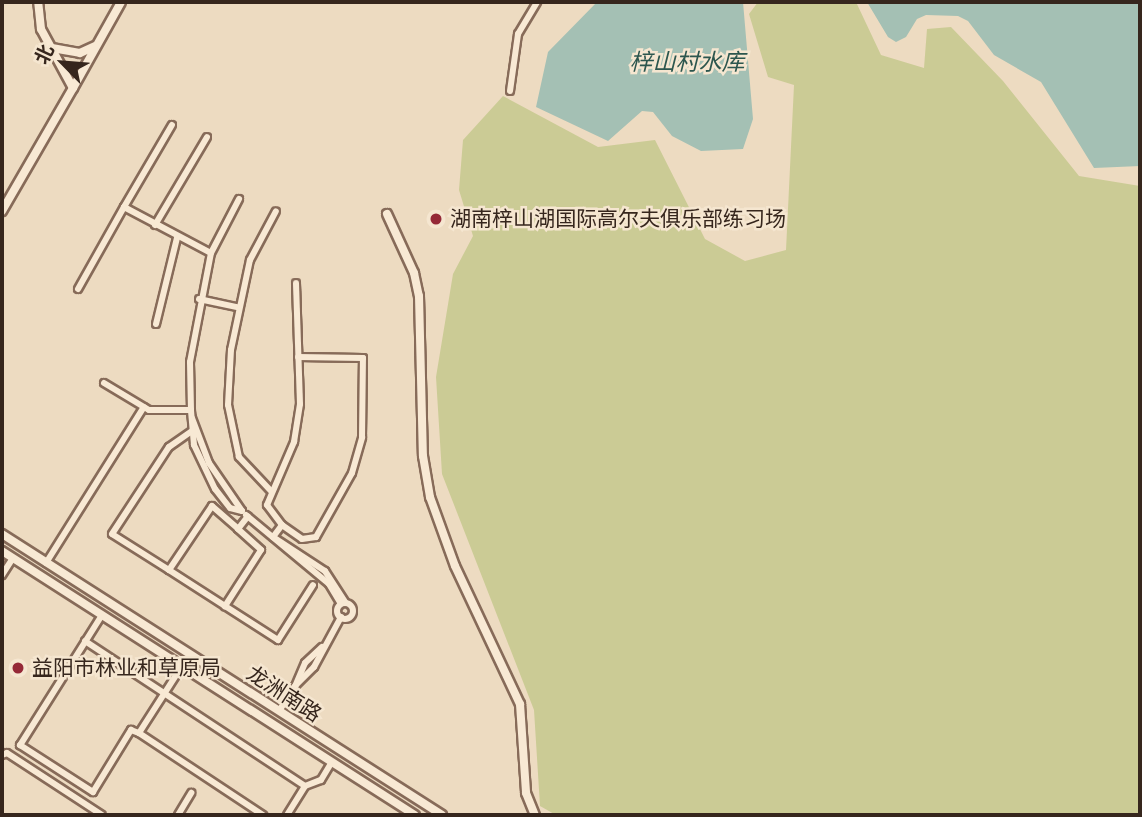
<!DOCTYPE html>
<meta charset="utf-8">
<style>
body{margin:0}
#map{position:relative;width:1142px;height:817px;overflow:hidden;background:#eddbc1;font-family:"Source Serif 4","Noto Sans SC",serif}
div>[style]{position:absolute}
.green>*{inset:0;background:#cbcb95}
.water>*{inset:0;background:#a4c0b4}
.roads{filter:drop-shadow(2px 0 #876b59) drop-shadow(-2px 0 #876b59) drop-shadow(0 2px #876b59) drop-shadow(0 -2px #876b59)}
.street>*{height:6px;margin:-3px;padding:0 3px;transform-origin:3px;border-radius:3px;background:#f8e9d4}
.street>.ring{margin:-3px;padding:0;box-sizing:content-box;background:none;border:6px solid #f8e9d4;border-radius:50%}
.secondary>*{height:8px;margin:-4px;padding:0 4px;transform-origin:4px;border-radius:4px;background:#f8e9d4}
.dots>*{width:19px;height:19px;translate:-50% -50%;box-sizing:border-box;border:4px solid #f5e6d0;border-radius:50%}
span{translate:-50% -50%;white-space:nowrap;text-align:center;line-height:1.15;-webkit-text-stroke:5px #f5e6d0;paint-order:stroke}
.poi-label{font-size:21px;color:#36261d}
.left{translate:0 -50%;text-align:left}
.street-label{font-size:21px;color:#36261d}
.water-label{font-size:23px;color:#2c564e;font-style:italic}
.frame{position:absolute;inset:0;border:4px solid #36261d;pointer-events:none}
.north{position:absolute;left:28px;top:28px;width:70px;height:70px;-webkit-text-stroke:5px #f5e6d0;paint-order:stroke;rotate:295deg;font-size:19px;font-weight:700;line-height:28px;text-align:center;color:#36261d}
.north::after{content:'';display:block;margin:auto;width:24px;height:32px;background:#36261d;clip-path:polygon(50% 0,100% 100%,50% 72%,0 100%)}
</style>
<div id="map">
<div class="green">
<i style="clip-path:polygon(758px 2px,856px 2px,881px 55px,924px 68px,927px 29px,951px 27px,1003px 81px,1079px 176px,1140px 186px,1140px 815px,556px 815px,540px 806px,534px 710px,442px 474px,436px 377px,453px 274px,473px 236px,459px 190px,463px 140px,503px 96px,598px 147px,655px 140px,705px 239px,745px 261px,786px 250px,794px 85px,768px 77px,749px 14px)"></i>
</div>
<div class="water">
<i style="clip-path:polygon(597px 2px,743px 2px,753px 119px,743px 149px,701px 151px,672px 136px,653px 112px,642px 111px,608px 141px,536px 107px,548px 52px)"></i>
<i style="clip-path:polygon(867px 2px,1140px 2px,1140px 166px,1094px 168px,1041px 82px,994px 55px,968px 21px,958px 16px,926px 15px,917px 19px,906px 37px,896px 42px,888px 37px)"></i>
</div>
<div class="roads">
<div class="street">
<i style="left:510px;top:91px;width:58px;rotate:-82deg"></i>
<i style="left:518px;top:34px;width:37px;rotate:-59deg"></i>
<i style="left:124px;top:207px;width:95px;rotate:-59.7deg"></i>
<i style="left:155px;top:225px;width:102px;rotate:-59.4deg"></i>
<i style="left:78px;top:289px;width:94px;rotate:-60.7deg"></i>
<i style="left:124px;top:207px;width:98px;rotate:27.9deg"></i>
<i style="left:199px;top:299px;width:40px;rotate:12deg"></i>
<i style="left:156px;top:324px;width:89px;rotate:-76.3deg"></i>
<i style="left:104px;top:383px;width:52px;rotate:31deg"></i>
<i style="left:149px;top:410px;width:42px"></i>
<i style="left:192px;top:418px;width:48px;rotate:69.3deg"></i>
<i style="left:209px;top:463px;width:58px;rotate:55.5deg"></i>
<i style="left:242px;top:511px;width:12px;rotate:-166deg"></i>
<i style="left:230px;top:508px;width:24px;rotate:-128deg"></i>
<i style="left:215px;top:489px;width:49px;rotate:-115.5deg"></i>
<i style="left:194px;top:445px;width:35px;rotate:-95deg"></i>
<i style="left:191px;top:410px;width:48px;rotate:-91.2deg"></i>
<i style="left:190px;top:362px;width:111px;rotate:-79.1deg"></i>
<i style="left:211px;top:253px;width:61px;rotate:-62.6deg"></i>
<i style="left:271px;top:491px;width:47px;rotate:-133.3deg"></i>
<i style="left:239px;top:457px;width:53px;rotate:-101.9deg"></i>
<i style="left:228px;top:405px;width:55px;rotate:-86.9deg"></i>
<i style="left:231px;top:350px;width:92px;rotate:-78.1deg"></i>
<i style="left:250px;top:260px;width:55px;rotate:-62deg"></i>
<i style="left:246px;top:515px;width:108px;rotate:39.7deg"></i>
<i style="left:329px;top:584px;width:23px;rotate:59deg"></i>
<i style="left:282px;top:525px;width:24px;rotate:35deg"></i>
<i style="left:302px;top:539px;width:14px;rotate:-8deg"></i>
<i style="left:316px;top:537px;width:73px;rotate:-60.6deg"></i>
<i style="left:352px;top:473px;width:37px;rotate:-74deg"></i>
<i style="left:362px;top:437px;width:79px;rotate:-89.3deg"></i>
<i style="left:363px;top:358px;width:65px;rotate:-179.1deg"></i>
<i style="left:238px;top:529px;width:31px;rotate:42deg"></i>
<i style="left:261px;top:550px;width:67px;rotate:122.7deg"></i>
<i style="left:225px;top:606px;width:67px;rotate:-147.3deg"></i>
<i style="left:169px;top:570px;width:77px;rotate:-56.1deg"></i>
<i style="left:212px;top:506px;width:35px;rotate:41deg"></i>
<i style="left:238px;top:529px;width:16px;rotate:-52deg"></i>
<i style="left:273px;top:537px;width:15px;rotate:-53deg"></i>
<i style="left:282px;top:525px;width:25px;rotate:-127deg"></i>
<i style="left:267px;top:505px;width:69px;rotate:-66.8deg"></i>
<i style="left:294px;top:442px;width:38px;rotate:-81deg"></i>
<i style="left:300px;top:404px;width:121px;rotate:-91.9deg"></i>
<i style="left:273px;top:537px;width:62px;rotate:33.2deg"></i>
<i style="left:325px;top:571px;width:38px;rotate:57deg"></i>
<i style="left:46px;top:563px;width:184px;rotate:-57.9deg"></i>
<i style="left:169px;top:570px;width:67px;rotate:-147.7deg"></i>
<i style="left:112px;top:534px;width:104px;rotate:-56.8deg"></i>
<i style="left:169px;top:447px;width:29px;rotate:-35deg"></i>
<i style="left:2px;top:575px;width:20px;rotate:-57deg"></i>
<i class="ring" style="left:337px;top:603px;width:10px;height:10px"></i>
<i style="left:225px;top:606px;width:63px;rotate:32.7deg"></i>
<i style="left:278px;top:640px;width:65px;rotate:-57.5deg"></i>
<i style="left:102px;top:615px;width:154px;rotate:122.2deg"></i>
<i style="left:20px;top:745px;width:87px;rotate:32.8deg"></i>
<i style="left:93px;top:792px;width:73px;rotate:-58.5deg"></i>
<i style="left:131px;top:730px;width:9px;rotate:21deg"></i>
<i style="left:139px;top:733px;width:80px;rotate:-57.3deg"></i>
<i style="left:85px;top:641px;width:263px;rotate:33.4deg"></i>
<i style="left:305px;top:786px;width:17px;rotate:-21deg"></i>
<i style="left:321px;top:780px;width:21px;rotate:-59deg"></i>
<i style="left:322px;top:647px;width:23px;rotate:137deg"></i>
<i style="left:305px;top:663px;width:25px;rotate:113deg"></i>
<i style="left:295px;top:686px;width:27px;rotate:-45deg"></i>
<i style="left:314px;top:667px;width:57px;rotate:-61.6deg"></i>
<i style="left:279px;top:711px;width:30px;rotate:-57deg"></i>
<i style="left:139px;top:733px;width:149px;rotate:33.5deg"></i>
<i style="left:2px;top:755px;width:5px;rotate:-22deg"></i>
<i style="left:7px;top:753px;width:113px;rotate:33.1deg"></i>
<i style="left:178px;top:815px;width:26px;rotate:-59deg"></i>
<i style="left:287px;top:815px;width:34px;rotate:-58deg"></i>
</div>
<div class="secondary">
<i style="left:52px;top:48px;width:28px;rotate:10deg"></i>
<i style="left:80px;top:53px;width:17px;rotate:-25deg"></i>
<i style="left:73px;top:88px;width:98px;rotate:-60.8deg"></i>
<i style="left:2px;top:211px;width:142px;rotate:-60deg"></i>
<i style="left:73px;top:88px;width:67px;rotate:-118.5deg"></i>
<i style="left:41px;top:29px;width:27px;rotate:-96deg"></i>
<i style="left:387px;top:214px;width:65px;rotate:65.4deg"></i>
<i style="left:414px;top:273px;width:24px;rotate:78deg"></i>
<i style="left:419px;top:296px;width:160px;rotate:88.6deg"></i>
<i style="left:423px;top:456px;width:42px;rotate:80.3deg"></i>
<i style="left:430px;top:497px;width:73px;rotate:70.1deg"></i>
<i style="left:455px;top:566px;width:153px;rotate:64.8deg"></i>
<i style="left:520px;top:704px;width:89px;rotate:86.1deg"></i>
<i style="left:526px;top:793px;width:24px;rotate:68deg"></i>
<i style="left:2px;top:534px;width:522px;rotate:32.56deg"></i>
<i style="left:2px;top:551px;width:490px;rotate:32.6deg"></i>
</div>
</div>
<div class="dots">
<i style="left:436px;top:219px;background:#952937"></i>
<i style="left:18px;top:668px;background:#952937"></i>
</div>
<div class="poi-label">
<span class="left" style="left:450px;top:219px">湖南梓山湖国际高尔夫俱乐部练习场</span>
<span class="left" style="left:32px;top:668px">益阳市林业和草原局</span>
</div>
<div class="street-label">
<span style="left:284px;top:694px;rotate:33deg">龙洲南路</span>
</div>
<div class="water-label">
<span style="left:687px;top:62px">梓山村水库</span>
</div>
<div class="frame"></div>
<div class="north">北</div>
</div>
